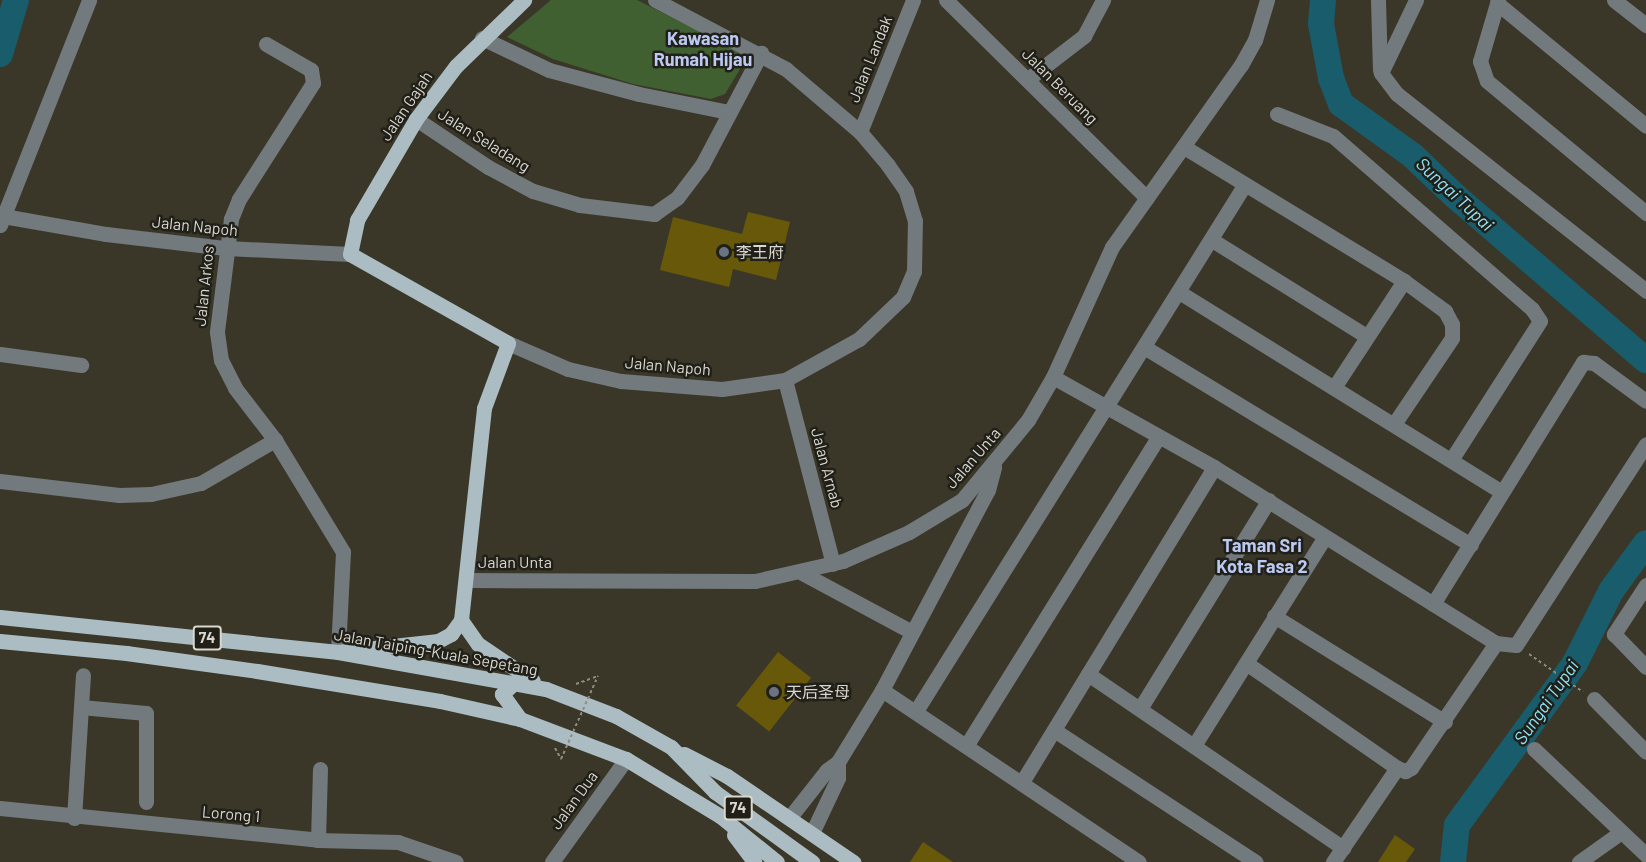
<!DOCTYPE html>
<meta charset="utf-8">
<style>
body{margin:0}
#map{position:relative;width:1646px;height:862px;overflow:hidden;background:#3a3728;font-family:Barlow,"Noto Sans SC",sans-serif}
div>[style]{position:absolute}
.green>*{inset:0;background:#406031}
.river>*{height:26px;margin:-13px;padding:0 13px;transform-origin:13px;border-radius:13px;background:#195c6b}
.building>*{inset:0;background:#675909;transform-origin:0 0}
.path>*{height:2px;margin-top:-1px;transform-origin:0;background:repeating-linear-gradient(90deg,#8e8b7f 0 3px,transparent 0 6px)}
.minor>*{height:15px;margin:-7.5px;padding:0 7.5px;transform-origin:7.5px;border-radius:7.5px;background:#727a7d}
.major>*{height:15px;margin:-7.5px;padding:0 7.5px;transform-origin:7.5px;border-radius:7.5px;background:#abbcc3}
.path-bridge>*{height:2px;margin-top:-1px;transform-origin:0;background:repeating-linear-gradient(90deg,#8e8b7f 0 3px,transparent 0 6px)}
.dots>*{width:16px;height:16px;translate:-50% -50%;box-sizing:border-box;border:3px solid #201f18;border-radius:50%}
span{translate:-50% -50%;white-space:nowrap;text-align:center;line-height:1.15;-webkit-text-stroke:5px #201f18;paint-order:stroke}
.shield-label span{padding:2px 4px;background:#201f18;border:2px solid;border-radius:4px;-webkit-text-stroke-width:0}
.shield-label{font-size:15px;color:#d9d7ce;font-weight:700}
.street-label{font-size:16px;color:#d9d7ce}
.poi-label{font-size:16px;color:#d9d7ce}
.left{translate:0 -50%;text-align:left}
.neighbourhood-label{font-size:18px;color:#bccaf3;font-weight:700}
.water-label{font-size:18px;color:#90e4fa;font-style:italic}
</style>
<div id="map">
<div class="green">
<i style="clip-path:polygon(551px 0,637px 0,748px 56px,725px 94px,711px 99px,633px 84px,553px 59px,507px 37px)"></i>
</div>
<div class="river">
<i style="left:1323px;top:0;width:24px;rotate:95deg"></i>
<i style="left:1321px;top:24px;width:55px;rotate:79.5deg"></i>
<i style="left:1331px;top:78px;width:28px;rotate:69deg"></i>
<i style="left:1341px;top:104px;width:89px;rotate:35.8deg"></i>
<i style="left:1413px;top:156px;width:58px;rotate:43.6deg"></i>
<i style="left:1455px;top:196px;width:252px;rotate:40.7deg"></i>
<i style="left:0;top:54px;width:56px;rotate:-73.5deg"></i>
<i style="left:1453px;top:862px;width:37px;rotate:-84deg"></i>
<i style="left:1457px;top:825px;width:200px;rotate:-53.9deg"></i>
<i style="left:1575px;top:663px;width:80px;rotate:-63.4deg"></i>
<i style="left:1611px;top:591px;width:59px;rotate:-53.9deg"></i>
</div>
<div class="building">
<i style="clip-path:polygon(748px 212px,790px 222px,776px 280px,733px 269px,729px 287px,660px 270px,673px 217px,742px 234px)"></i>
<i style="left:778px;top:652px;width:42px;height:68px;rotate:38deg"></i>
<i style="clip-path:polygon(1395px 835px,1415px 849px,1406px 862px,1378px 862px)"></i>
<i style="clip-path:polygon(923px 842px,953px 862px,910px 862px)"></i>
</div>
<div class="path">
<i style="left:1529px;top:654px;width:66px;rotate:35.1deg"></i>
<i style="left:576px;top:684px;width:23px;rotate:-20deg"></i>
<i style="left:555px;top:748px;width:13px;rotate:61deg"></i>
</div>
<div class="minor">
<i style="left:946px;top:0;width:282px;rotate:44.6deg"></i>
<i style="left:1378px;top:0;width:70px;rotate:88.4deg"></i>
<i style="left:1416px;top:0;width:81px;rotate:115.6deg"></i>
<i style="left:1381px;top:73px;width:26px;rotate:53deg"></i>
<i style="left:1397px;top:94px;width:318px;rotate:38.3deg"></i>
<i style="left:1498px;top:0;width:64px;rotate:106.4deg"></i>
<i style="left:1480px;top:61px;width:21px;rotate:71deg"></i>
<i style="left:1487px;top:81px;width:207px;rotate:39.7deg"></i>
<i style="left:1614px;top:0;width:41px;rotate:38deg"></i>
<i style="left:1497px;top:3px;width:193px;rotate:39.5deg"></i>
<i style="left:482px;top:38px;width:74px;rotate:25.5deg"></i>
<i style="left:549px;top:70px;width:93px;rotate:14.9deg"></i>
<i style="left:639px;top:94px;width:92px;rotate:11.3deg"></i>
<i style="left:266px;top:44px;width:52px;rotate:30deg"></i>
<i style="left:311px;top:70px;width:13px;rotate:81deg"></i>
<i style="left:313px;top:83px;width:138px;rotate:122.5deg"></i>
<i style="left:239px;top:199px;width:22px;rotate:112deg"></i>
<i style="left:231px;top:219px;width:114px;rotate:97.1deg"></i>
<i style="left:217px;top:332px;width:28px;rotate:82deg"></i>
<i style="left:221px;top:360px;width:31px;rotate:63deg"></i>
<i style="left:235px;top:388px;width:66px;rotate:52.4deg"></i>
<i style="left:275px;top:440px;width:131px;rotate:58.7deg"></i>
<i style="left:343px;top:552px;width:100px;rotate:92.9deg"></i>
<i style="left:1028px;top:79px;width:71px;rotate:-37.5deg"></i>
<i style="left:1084px;top:36px;width:41px;rotate:-62.2deg"></i>
<i style="left:1277px;top:114px;width:60px;rotate:21.4deg"></i>
<i style="left:1333px;top:136px;width:264px;rotate:41deg"></i>
<i style="left:1532px;top:309px;width:14px;rotate:56deg"></i>
<i style="left:1540px;top:321px;width:165px;rotate:122.6deg"></i>
<i style="left:416px;top:119px;width:87px;rotate:33.7deg"></i>
<i style="left:488px;top:167px;width:51px;rotate:28.1deg"></i>
<i style="left:533px;top:191px;width:49px;rotate:16.6deg"></i>
<i style="left:580px;top:205px;width:75px;rotate:6.9deg"></i>
<i style="left:654px;top:214px;width:28px;rotate:-35deg"></i>
<i style="left:677px;top:198px;width:41px;rotate:-52.9deg"></i>
<i style="left:702px;top:165px;width:127px;rotate:-62.2deg"></i>
<i style="left:860px;top:132px;width:142px;rotate:-68.1deg"></i>
<i style="left:1184px;top:147px;width:258px;rotate:31.3deg"></i>
<i style="left:1404px;top:281px;width:51px;rotate:36.2deg"></i>
<i style="left:1445px;top:311px;width:15px;rotate:62deg"></i>
<i style="left:1452px;top:324px;width:14px;rotate:90deg"></i>
<i style="left:1452px;top:338px;width:104px;rotate:124deg"></i>
<i style="left:3px;top:216px;width:105px;rotate:9.9deg"></i>
<i style="left:106px;top:234px;width:121px;rotate:6.7deg"></i>
<i style="left:226px;top:248px;width:124px;rotate:2.8deg"></i>
<i style="left:0;top:225px;width:242px;rotate:-68.4deg"></i>
<i style="left:1212px;top:240px;width:181px;rotate:31.9deg"></i>
<i style="left:1179px;top:292px;width:380px;rotate:31.8deg"></i>
<i style="left:508px;top:343px;width:65px;rotate:23.4deg"></i>
<i style="left:568px;top:369px;width:54px;rotate:12.8deg"></i>
<i style="left:621px;top:381px;width:101px;rotate:4.5deg"></i>
<i style="left:722px;top:389px;width:64px;rotate:-8.1deg"></i>
<i style="left:785px;top:380px;width:85px;rotate:-29deg"></i>
<i style="left:859px;top:339px;width:61px;rotate:-43.7deg"></i>
<i style="left:903px;top:297px;width:28px;rotate:-67deg"></i>
<i style="left:914px;top:271px;width:50px;rotate:-88.9deg"></i>
<i style="left:915px;top:221px;width:31px;rotate:-107deg"></i>
<i style="left:906px;top:191px;width:32px;rotate:-125deg"></i>
<i style="left:888px;top:165px;width:43px;rotate:-130.3deg"></i>
<i style="left:860px;top:132px;width:97px;rotate:-139.6deg"></i>
<i style="left:786px;top:69px;width:148px;rotate:-152.2deg"></i>
<i style="left:1144px;top:347px;width:382px;rotate:31.2deg"></i>
<i style="left:0;top:354px;width:82px;rotate:7.7deg"></i>
<i style="left:1053px;top:377px;width:184px;rotate:29.2deg"></i>
<i style="left:1214px;top:467px;width:332px;rotate:32deg"></i>
<i style="left:1496px;top:643px;width:20px;rotate:6deg"></i>
<i style="left:1516px;top:645px;width:239px;rotate:-57.1deg"></i>
<i style="left:785px;top:380px;width:190px;rotate:75.4deg"></i>
<i style="left:1335px;top:386px;width:126px;rotate:-56.7deg"></i>
<i style="left:0;top:481px;width:120px;rotate:6.7deg"></i>
<i style="left:119px;top:495px;width:32px;rotate:-2deg"></i>
<i style="left:151px;top:494px;width:51px;rotate:-12.4deg"></i>
<i style="left:201px;top:483px;width:86px;rotate:-30.2deg"></i>
<i style="left:802px;top:573px;width:125px;rotate:28.2deg"></i>
<i style="left:468px;top:580px;width:287px;rotate:0.2deg"></i>
<i style="left:755px;top:581px;width:90px;rotate:-12.8deg"></i>
<i style="left:843px;top:561px;width:72px;rotate:-23.7deg"></i>
<i style="left:909px;top:532px;width:62px;rotate:-31.1deg"></i>
<i style="left:962px;top:500px;width:104px;rotate:-50.5deg"></i>
<i style="left:1028px;top:420px;width:50px;rotate:-59.8deg"></i>
<i style="left:1053px;top:377px;width:143px;rotate:-65.6deg"></i>
<i style="left:1112px;top:247px;width:223px;rotate:-54.7deg"></i>
<i style="left:1241px;top:65px;width:29px;rotate:-61deg"></i>
<i style="left:1255px;top:40px;width:42px;rotate:-73.3deg"></i>
<i style="left:1646px;top:585px;width:59px;rotate:123.1deg"></i>
<i style="left:1614px;top:634px;width:46px;rotate:45.9deg"></i>
<i style="left:1433px;top:604px;width:285px;rotate:-58.2deg"></i>
<i style="left:1583px;top:362px;width:11px;rotate:5deg"></i>
<i style="left:1594px;top:363px;width:64px;rotate:36.2deg"></i>
<i style="left:1274px;top:616px;width:201px;rotate:31.8deg"></i>
<i style="left:1246px;top:663px;width:184px;rotate:34.8deg"></i>
<i style="left:1088px;top:674px;width:309px;rotate:34.3deg"></i>
<i style="left:882px;top:690px;width:309px;rotate:33.8deg"></i>
<i style="left:1594px;top:699px;width:74px;rotate:45.5deg"></i>
<i style="left:81px;top:707px;width:65px;rotate:5.3deg"></i>
<i style="left:146px;top:713px;width:89px;rotate:90deg"></i>
<i style="left:1141px;top:707px;width:243px;rotate:-58.3deg"></i>
<i style="left:916px;top:711px;width:621px;rotate:-58.02deg"></i>
<i style="left:1054px;top:730px;width:241px;rotate:33.2deg"></i>
<i style="left:1195px;top:744px;width:244px;rotate:-57.9deg"></i>
<i style="left:966px;top:746px;width:363px;rotate:-58.1deg"></i>
<i style="left:1534px;top:749px;width:154px;rotate:43.4deg"></i>
<i style="left:1022px;top:782px;width:369px;rotate:-58.6deg"></i>
<i style="left:0;top:808px;width:320px;rotate:5.7deg"></i>
<i style="left:318px;top:840px;width:80px;rotate:1.4deg"></i>
<i style="left:398px;top:842px;width:61px;rotate:19deg"></i>
<i style="left:790px;top:817px;width:60px;rotate:-51.8deg"></i>
<i style="left:827px;top:770px;width:14px;rotate:-36deg"></i>
<i style="left:838px;top:762px;width:84px;rotate:-58.6deg"></i>
<i style="left:882px;top:690px;width:226px;rotate:-62.1deg"></i>
<i style="left:988px;top:490px;width:24px;rotate:-75deg"></i>
<i style="left:74px;top:818px;width:143px;rotate:-86.4deg"></i>
<i style="left:812px;top:833px;width:61px;rotate:-64.7deg"></i>
<i style="left:838px;top:778px;width:16px;rotate:-90deg"></i>
<i style="left:318px;top:840px;width:71px;rotate:-88.4deg"></i>
<i style="left:552px;top:862px;width:127px;rotate:-54.3deg"></i>
<i style="left:1333px;top:862px;width:114px;rotate:-55.8deg"></i>
<i style="left:1397px;top:768px;width:9px;rotate:21deg"></i>
<i style="left:1405px;top:771px;width:7px;rotate:-27deg"></i>
<i style="left:1411px;top:768px;width:151px;rotate:-55.8deg"></i>
<i style="left:1579px;top:862px;width:52px;rotate:-35.5deg"></i>
</div>
<div class="major">
<i style="left:0;top:617px;width:340px;rotate:5.9deg"></i>
<i style="left:338px;top:652px;width:211px;rotate:10.1deg"></i>
<i style="left:546px;top:689px;width:75px;rotate:21.1deg"></i>
<i style="left:616px;top:716px;width:63px;rotate:29.4deg"></i>
<i style="left:671px;top:747px;width:63px;rotate:45.6deg"></i>
<i style="left:715px;top:792px;width:120px;rotate:35.8deg"></i>
<i style="left:461px;top:620px;width:29px;rotate:55deg"></i>
<i style="left:478px;top:644px;width:66px;rotate:33.9deg"></i>
<i style="left:0;top:641px;width:127px;rotate:5.4deg"></i>
<i style="left:126px;top:653px;width:132px;rotate:7.8deg"></i>
<i style="left:257px;top:671px;width:185px;rotate:9.3deg"></i>
<i style="left:440px;top:701px;width:82px;rotate:12.7deg"></i>
<i style="left:520px;top:719px;width:113px;rotate:20.7deg"></i>
<i style="left:626px;top:759px;width:110px;rotate:31.2deg"></i>
<i style="left:720px;top:816px;width:73px;rotate:38.9deg"></i>
<i style="left:338px;top:652px;width:101px;rotate:-6.3deg"></i>
<i style="left:438px;top:641px;width:15px;rotate:-28deg"></i>
<i style="left:451px;top:634px;width:17px;rotate:-54deg"></i>
<i style="left:461px;top:620px;width:213px;rotate:-83.8deg"></i>
<i style="left:484px;top:408px;width:69px;rotate:-69.7deg"></i>
<i style="left:508px;top:343px;width:181px;rotate:-150.6deg"></i>
<i style="left:350px;top:254px;width:35px;rotate:-78deg"></i>
<i style="left:357px;top:220px;width:117px;rotate:-59.7deg"></i>
<i style="left:416px;top:119px;width:66px;rotate:-53deg"></i>
<i style="left:456px;top:66px;width:95px;rotate:-44.1deg"></i>
<i style="left:515px;top:682px;width:18px;rotate:137deg"></i>
<i style="left:502px;top:694px;width:31px;rotate:54deg"></i>
<i style="left:684px;top:754px;width:48px;rotate:27.1deg"></i>
<i style="left:727px;top:776px;width:153px;rotate:34.3deg"></i>
<i style="left:734px;top:835px;width:34px;rotate:53deg"></i>
</div>
<div class="path-bridge">
<i style="left:561px;top:759px;width:91px;rotate:-66deg"></i>
</div>
<div class="dots">
<i style="left:724px;top:252px;background:#6b7280"></i>
<i style="left:774px;top:692px;background:#6b7280"></i>
</div>
<div class="shield-label">
<span style="left:207px;top:638px">74</span>
<span style="left:738px;top:808px">74</span>
</div>
<div class="street-label">
<span style="left:870px;top:59px;rotate:-68deg">Jalan Landak</span>
<span style="left:1060px;top:86px;rotate:45deg">Jalan Beruang</span>
<span style="left:406px;top:106px;rotate:-56deg">Jalan Gajah</span>
<span style="left:484px;top:140px;rotate:32deg">Jalan Seladang</span>
<span style="left:195px;top:226px;rotate:6deg">Jalan Napoh</span>
<span style="left:204px;top:286px;rotate:-84deg">Jalan Arkos</span>
<span style="left:668px;top:366px;rotate:5deg">Jalan Napoh</span>
<span style="left:973px;top:458px;rotate:-49deg">Jalan Unta</span>
<span style="left:827px;top:468px;rotate:75deg">Jalan Arnab</span>
<span style="left:515px;top:562px">Jalan Unta</span>
<span style="left:436px;top:652px;rotate:10deg">Jalan Taiping-Kuala Sepetang</span>
<span style="left:574px;top:800px;rotate:-54deg">Jalan Dua</span>
<span style="left:231px;top:814px;rotate:5deg">Lorong 1</span>
</div>
<div class="poi-label">
<span class="left" style="left:736px;top:252px">李王府</span>
<span class="left" style="left:786px;top:692px">天后圣母</span>
</div>
<div class="neighbourhood-label">
<span style="left:703px;top:49px">Kawasan<br>Rumah Hijau</span>
<span style="left:1262px;top:556px">Taman Sri<br>Kota Fasa 2</span>
</div>
<div class="water-label">
<span style="left:1455px;top:194px;rotate:43deg">Sungai Tupai</span>
<span style="left:1546px;top:702px;rotate:-55deg">Sungai Tupai</span>
</div>
</div>
